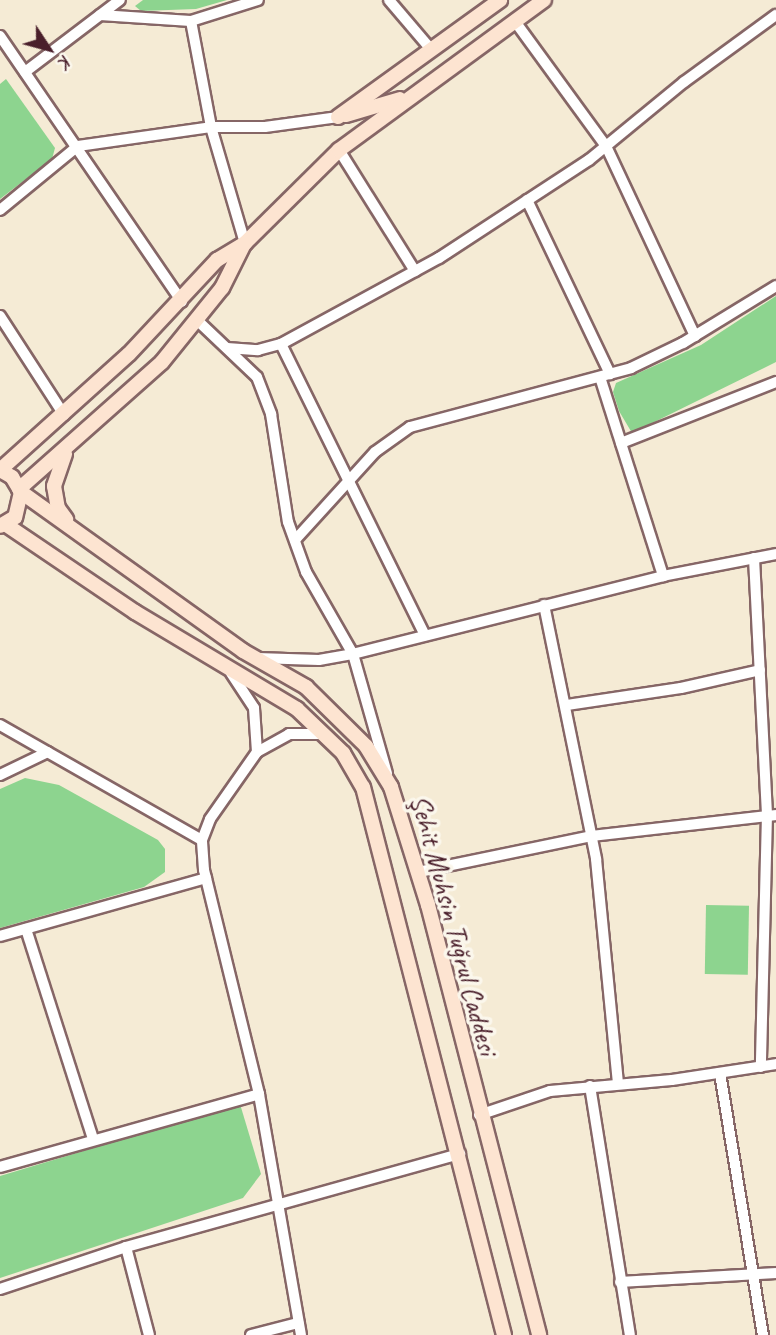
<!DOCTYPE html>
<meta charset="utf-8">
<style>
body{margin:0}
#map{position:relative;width:776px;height:1335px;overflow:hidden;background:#f5ebd5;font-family:Caveat,sans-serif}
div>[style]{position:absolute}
.green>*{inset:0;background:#8dd48f;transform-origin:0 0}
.roads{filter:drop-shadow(2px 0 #866666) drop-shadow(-2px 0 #866666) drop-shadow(0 2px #866666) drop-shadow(0 -2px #866666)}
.street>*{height:10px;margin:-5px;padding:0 5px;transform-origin:5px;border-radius:5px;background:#fff}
.secondary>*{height:14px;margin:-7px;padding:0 7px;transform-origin:7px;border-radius:7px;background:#fde4d1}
span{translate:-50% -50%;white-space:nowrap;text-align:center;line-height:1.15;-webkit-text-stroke:7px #fbf7ec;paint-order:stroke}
.street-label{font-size:28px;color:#4a1f2b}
.north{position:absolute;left:14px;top:14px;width:70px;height:70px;-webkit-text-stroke:5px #fbf7ec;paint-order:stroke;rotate:126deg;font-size:19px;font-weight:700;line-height:28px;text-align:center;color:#4a1f2b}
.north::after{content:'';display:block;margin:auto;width:24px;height:32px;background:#4a1f2b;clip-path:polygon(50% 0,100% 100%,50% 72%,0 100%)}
</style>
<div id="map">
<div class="green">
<i style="clip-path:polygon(143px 0,227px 0,196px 9px,141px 11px,135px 6px)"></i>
<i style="clip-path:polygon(6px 79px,55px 148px,52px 159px,0 199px,0 84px)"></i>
<i style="clip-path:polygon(776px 296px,776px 362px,632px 433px,619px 411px,613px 392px,616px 383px,701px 345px)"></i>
<i style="clip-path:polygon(25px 778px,59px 785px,158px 840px,165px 849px,165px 872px,144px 887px,0 928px,0 789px)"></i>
<i style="left:706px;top:905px;width:43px;height:69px;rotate:1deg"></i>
<i style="clip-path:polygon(240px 1104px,261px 1174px,243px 1198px,0 1278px,0 1176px)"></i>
</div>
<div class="roads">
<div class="street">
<i style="left:389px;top:0;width:62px;rotate:49.6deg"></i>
<i style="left:100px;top:15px;width:91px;rotate:3.8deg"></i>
<i style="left:191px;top:21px;width:70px;rotate:-17.4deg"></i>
<i style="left:514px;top:20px;width:156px;rotate:53.9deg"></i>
<i style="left:606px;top:146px;width:210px;rotate:64.9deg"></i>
<i style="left:191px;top:21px;width:108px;rotate:79.3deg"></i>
<i style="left:211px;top:127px;width:121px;rotate:73.7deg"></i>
<i style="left:0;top:36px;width:322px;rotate:55.6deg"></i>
<i style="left:25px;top:72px;width:119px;rotate:-37.2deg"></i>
<i style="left:339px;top:150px;width:143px;rotate:57.9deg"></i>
<i style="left:527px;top:200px;width:193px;rotate:64.5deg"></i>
<i style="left:0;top:210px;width:101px;rotate:-39.4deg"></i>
<i style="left:78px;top:146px;width:134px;rotate:-8.1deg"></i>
<i style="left:211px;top:127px;width:54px"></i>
<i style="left:265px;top:127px;width:74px;rotate:-7.8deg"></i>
<i style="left:0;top:316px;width:118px;rotate:57.1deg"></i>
<i style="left:198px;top:321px;width:81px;rotate:43.5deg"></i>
<i style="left:257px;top:377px;width:40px;rotate:69deg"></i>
<i style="left:271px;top:414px;width:109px;rotate:81.1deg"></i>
<i style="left:288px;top:522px;width:53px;rotate:70.2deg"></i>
<i style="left:306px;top:572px;width:95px;rotate:60.2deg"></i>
<i style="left:353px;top:654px;width:124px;rotate:74.1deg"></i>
<i style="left:281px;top:344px;width:325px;rotate:63.7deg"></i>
<i style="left:227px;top:348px;width:31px;rotate:4deg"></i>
<i style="left:258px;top:350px;width:24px;rotate:-15deg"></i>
<i style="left:281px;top:344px;width:180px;rotate:-28.6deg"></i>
<i style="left:439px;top:258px;width:179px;rotate:-33.2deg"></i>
<i style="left:589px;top:160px;width:123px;rotate:-39.4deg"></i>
<i style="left:684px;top:82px;width:114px;rotate:-36.1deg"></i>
<i style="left:600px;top:377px;width:209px;rotate:72.4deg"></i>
<i style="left:621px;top:443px;width:167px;rotate:-21.5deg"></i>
<i style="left:295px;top:540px;width:119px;rotate:-47.7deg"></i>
<i style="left:375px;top:452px;width:43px;rotate:-35.5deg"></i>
<i style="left:410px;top:427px;width:229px;rotate:-14.9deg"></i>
<i style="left:631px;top:368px;width:58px;rotate:-25.7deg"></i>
<i style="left:683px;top:343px;width:109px;rotate:-31.5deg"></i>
<i style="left:754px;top:558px;width:256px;rotate:87.1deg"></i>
<i style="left:767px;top:814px;width:253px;rotate:91.4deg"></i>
<i style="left:544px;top:605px;width:259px;rotate:78.4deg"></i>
<i style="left:596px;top:859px;width:224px;rotate:84.4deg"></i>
<i style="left:257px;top:658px;width:62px;rotate:1.8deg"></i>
<i style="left:319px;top:660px;width:35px;rotate:-10deg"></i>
<i style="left:353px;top:654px;width:320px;rotate:-14.1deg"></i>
<i style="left:663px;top:576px;width:115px;rotate:-11deg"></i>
<i style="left:231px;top:673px;width:42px;rotate:56.7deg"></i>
<i style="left:254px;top:708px;width:44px;rotate:86.1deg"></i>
<i style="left:567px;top:705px;width:115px;rotate:-8.5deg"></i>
<i style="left:681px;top:688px;width:81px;rotate:-12.8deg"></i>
<i style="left:0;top:725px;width:232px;rotate:29.7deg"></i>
<i style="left:0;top:775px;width:53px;rotate:-25.6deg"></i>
<i style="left:418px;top:872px;width:178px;rotate:-11.7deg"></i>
<i style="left:592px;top:836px;width:185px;rotate:-6.5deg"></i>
<i style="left:26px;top:929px;width:220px;rotate:72.3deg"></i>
<i style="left:0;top:936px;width:214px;rotate:-15.7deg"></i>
<i style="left:720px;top:1073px;width:266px;rotate:80.7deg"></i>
<i style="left:590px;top:1086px;width:252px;rotate:80.9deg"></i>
<i style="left:479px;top:1115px;width:75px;rotate:-18.7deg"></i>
<i style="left:550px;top:1091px;width:122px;rotate:-5.2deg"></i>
<i style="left:672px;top:1080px;width:105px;rotate:-8.7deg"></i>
<i style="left:0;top:1167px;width:269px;rotate:-15.7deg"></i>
<i style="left:126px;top:1247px;width:91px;rotate:75.4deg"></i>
<i style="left:620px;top:1282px;width:156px;rotate:-3.3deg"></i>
<i style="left:0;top:1289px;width:133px;rotate:-18.4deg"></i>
<i style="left:126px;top:1247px;width:347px;rotate:-15.6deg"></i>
<i style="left:251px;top:1335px;width:49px;rotate:-14.3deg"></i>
<i style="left:301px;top:1335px;width:245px;rotate:-99.9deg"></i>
<i style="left:259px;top:1094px;width:231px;rotate:-103.8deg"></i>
<i style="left:204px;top:870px;width:30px;rotate:-94deg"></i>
<i style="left:202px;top:840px;width:22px;rotate:-69deg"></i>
<i style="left:210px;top:819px;width:82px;rotate:-55deg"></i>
<i style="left:257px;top:752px;width:37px;rotate:-29deg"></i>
<i style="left:289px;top:734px;width:34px"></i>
</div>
<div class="secondary">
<i style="left:346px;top:115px;width:56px;rotate:-16.5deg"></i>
<i style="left:338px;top:117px;width:200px;rotate:-35.8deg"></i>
<i style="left:65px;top:454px;width:34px;rotate:109deg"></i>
<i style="left:54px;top:486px;width:22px;rotate:80deg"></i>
<i style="left:58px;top:508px;width:14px;rotate:54deg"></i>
<i style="left:0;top:470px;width:173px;rotate:-42deg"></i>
<i style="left:129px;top:354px;width:129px;rotate:-46.9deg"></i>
<i style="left:217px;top:260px;width:33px;rotate:-31deg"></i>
<i style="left:245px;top:243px;width:132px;rotate:-44.7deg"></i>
<i style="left:339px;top:150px;width:254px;rotate:-36.2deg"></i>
<i style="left:0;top:470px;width:14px;rotate:30deg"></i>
<i style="left:12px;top:477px;width:17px;rotate:59deg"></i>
<i style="left:21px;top:492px;width:26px;rotate:103deg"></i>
<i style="left:15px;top:517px;width:17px;rotate:149deg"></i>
<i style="left:19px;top:489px;width:191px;rotate:-41.6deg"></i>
<i style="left:162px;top:362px;width:95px;rotate:-51deg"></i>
<i style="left:222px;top:288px;width:49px;rotate:-63.4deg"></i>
<i style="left:21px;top:492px;width:273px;rotate:35.6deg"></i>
<i style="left:243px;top:651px;width:73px;rotate:29.7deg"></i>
<i style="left:306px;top:687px;width:84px;rotate:44.5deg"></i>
<i style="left:366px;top:746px;width:48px;rotate:58.6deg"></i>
<i style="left:391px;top:787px;width:124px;rotate:72.6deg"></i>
<i style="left:428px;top:905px;width:444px;rotate:75.5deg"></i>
<i style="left:5px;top:524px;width:157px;rotate:34.1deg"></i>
<i style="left:135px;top:612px;width:189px;rotate:30.9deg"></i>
<i style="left:297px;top:709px;width:64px;rotate:43.7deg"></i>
<i style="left:343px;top:753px;width:39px;rotate:60deg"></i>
<i style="left:363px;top:787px;width:566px;rotate:75.57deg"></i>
</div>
</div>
<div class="street-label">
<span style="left:454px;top:925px;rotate:75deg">Şehit Muhsin Tuğrul Caddesi</span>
</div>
<div class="north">K</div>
</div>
